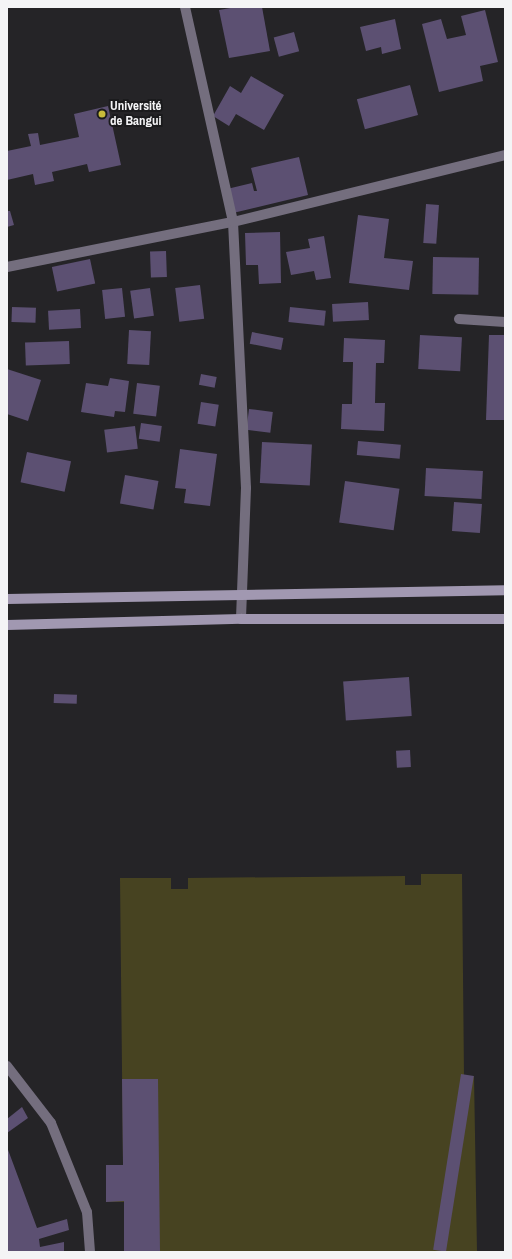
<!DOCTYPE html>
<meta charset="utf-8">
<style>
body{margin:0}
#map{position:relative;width:512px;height:1259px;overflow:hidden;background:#252427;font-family:"Archivo Narrow",sans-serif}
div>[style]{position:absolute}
.green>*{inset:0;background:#474321}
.building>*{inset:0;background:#5c5072;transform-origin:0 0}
.lane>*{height:10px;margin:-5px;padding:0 5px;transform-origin:5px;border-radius:5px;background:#746e7e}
.street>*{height:10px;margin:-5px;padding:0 5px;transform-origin:5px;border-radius:5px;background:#746e7e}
.secondary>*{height:10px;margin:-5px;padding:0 5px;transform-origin:5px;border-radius:5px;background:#a198b1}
.dots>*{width:11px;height:11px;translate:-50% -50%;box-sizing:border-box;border:2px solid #1b1b1d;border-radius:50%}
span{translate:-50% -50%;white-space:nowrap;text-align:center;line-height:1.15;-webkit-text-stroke:4px #1b1b1d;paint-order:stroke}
.poi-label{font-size:13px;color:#f4f4f6;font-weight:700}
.left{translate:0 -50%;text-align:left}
.frame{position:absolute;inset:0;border:8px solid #f4f4f6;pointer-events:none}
</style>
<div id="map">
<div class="green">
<i style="clip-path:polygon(421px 874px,462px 874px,464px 1076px,474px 1076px,477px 1252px,124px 1252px,124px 1202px,106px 1202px,106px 1165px,123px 1165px,120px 878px,171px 878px,171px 889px,188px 889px,188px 878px,405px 876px,405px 885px,421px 885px)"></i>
</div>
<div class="building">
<i style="clip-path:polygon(236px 7px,262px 7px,270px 51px,229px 58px,219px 10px)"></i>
<i style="clip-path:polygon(485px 10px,498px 62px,480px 66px,483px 81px,439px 92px,422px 24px,441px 19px,447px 39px,466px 35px,461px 16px)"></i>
<i style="clip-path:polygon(395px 19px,401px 49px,382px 54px,381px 47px,366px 51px,360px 27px)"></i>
<i style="left:294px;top:32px;width:20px;height:21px;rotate:75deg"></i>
<i style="clip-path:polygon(251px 76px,284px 95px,264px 130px,236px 114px,229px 126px,213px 116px,230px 86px,241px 93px)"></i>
<i style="left:410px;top:85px;width:31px;height:55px;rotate:75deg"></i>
<i style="clip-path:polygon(108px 106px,121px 165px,89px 172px,87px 164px,52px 172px,54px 181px,35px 185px,33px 174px,7px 180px,7px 151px,31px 146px,28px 134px,38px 133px,40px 145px,79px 137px,74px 114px)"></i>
<i style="clip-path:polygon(299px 157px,308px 195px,233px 213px,227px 189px,252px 183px,254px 191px,257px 191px,251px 168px)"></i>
<i style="left:426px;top:204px;width:13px;height:39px;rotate:4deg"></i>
<i style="clip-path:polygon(7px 211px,10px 211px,14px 225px,7px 227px)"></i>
<i style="clip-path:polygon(358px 215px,389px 219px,384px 258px,413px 261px,409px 290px,349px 283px)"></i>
<i style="clip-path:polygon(280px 232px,281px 283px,259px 284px,258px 265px,246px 265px,245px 233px)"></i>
<i style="clip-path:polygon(324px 236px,331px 278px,316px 280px,314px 271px,291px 275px,286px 252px,310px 248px,308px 239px)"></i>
<i style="left:166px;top:251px;width:26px;height:16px;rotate:88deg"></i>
<i style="left:433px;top:257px;width:46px;height:37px;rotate:1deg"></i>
<i style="left:90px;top:259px;width:25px;height:39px;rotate:78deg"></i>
<i style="left:200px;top:285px;width:34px;height:25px;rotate:83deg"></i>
<i style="left:122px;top:288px;width:29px;height:20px;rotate:84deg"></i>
<i style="left:150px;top:288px;width:28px;height:20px;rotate:82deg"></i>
<i style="left:368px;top:302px;width:18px;height:36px;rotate:87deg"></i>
<i style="left:12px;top:307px;width:24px;height:15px;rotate:2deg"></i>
<i style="left:290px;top:307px;width:36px;height:15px;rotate:6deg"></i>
<i style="left:80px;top:309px;width:19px;height:32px;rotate:87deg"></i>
<i style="left:129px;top:330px;width:22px;height:34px;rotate:3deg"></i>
<i style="left:252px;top:332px;width:32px;height:12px;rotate:11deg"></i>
<i style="left:420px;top:335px;width:42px;height:34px;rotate:3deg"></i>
<i style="clip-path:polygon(489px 335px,505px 335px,505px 420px,486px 420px)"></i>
<i style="clip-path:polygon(344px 338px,385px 340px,384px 363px,376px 363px,375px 403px,385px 403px,384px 431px,341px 429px,342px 404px,352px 404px,353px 362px,343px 362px)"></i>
<i style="left:69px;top:341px;width:23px;height:44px;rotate:88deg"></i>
<i style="clip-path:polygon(7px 369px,41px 380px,28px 421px,7px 414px)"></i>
<i style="left:201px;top:374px;width:16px;height:11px;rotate:11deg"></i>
<i style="clip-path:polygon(110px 378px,129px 381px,125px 412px,115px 411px,114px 417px,81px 412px,86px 383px,108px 386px)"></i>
<i style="left:137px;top:383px;width:23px;height:31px;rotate:7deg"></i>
<i style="left:201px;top:402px;width:18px;height:22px;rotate:9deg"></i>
<i style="left:249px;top:409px;width:24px;height:21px;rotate:7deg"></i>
<i style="left:141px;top:423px;width:21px;height:16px;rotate:8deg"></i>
<i style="left:135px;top:426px;width:23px;height:31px;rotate:83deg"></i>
<i style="left:358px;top:441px;width:43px;height:14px;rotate:5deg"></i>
<i style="left:262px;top:442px;width:50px;height:41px;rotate:3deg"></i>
<i style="clip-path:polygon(180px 449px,217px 454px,210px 506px,184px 503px,186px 489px,175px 488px)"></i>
<i style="left:27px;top:452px;width:45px;height:31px;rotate:12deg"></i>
<i style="left:426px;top:468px;width:57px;height:28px;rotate:3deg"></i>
<i style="left:125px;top:475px;width:34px;height:29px;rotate:10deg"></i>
<i style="left:345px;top:481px;width:55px;height:42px;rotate:8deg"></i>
<i style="left:454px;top:502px;width:28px;height:29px;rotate:4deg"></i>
<i style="left:409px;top:677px;width:39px;height:66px;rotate:86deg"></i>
<i style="left:54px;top:694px;width:23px;height:9px;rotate:2deg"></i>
<i style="left:410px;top:750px;width:17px;height:14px;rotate:87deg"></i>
<i style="left:461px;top:1074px;width:13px;height:178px;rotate:9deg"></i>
<i style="clip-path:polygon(122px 1079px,158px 1079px,160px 1252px,124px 1252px,124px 1201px,106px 1202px,106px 1165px,123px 1165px)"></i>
<i style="clip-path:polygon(22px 1107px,28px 1118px,7px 1133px,7px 1119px)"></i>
<i style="clip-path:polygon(7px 1147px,37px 1228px,67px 1219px,69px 1230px,39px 1239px,40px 1247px,64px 1242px,64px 1252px,7px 1252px)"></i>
</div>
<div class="lane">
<i style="left:7px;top:1066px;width:72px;rotate:52.3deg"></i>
<i style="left:51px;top:1123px;width:96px;rotate:68deg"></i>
<i style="left:87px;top:1212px;width:40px;rotate:85.7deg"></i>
</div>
<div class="street">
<i style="left:185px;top:7px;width:220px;rotate:77.4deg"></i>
<i style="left:233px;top:222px;width:266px;rotate:87.2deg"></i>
<i style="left:246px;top:488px;width:131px;rotate:92.2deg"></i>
<i style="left:7px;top:267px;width:230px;rotate:-11.3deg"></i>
<i style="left:233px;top:222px;width:280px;rotate:-13.8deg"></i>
<i style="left:459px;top:319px;width:46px;rotate:3.7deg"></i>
</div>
<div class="secondary">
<i style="left:7px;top:599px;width:498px;rotate:-1deg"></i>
<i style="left:7px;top:625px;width:234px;rotate:-1.5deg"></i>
<i style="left:241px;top:619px;width:264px"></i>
</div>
<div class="dots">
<i style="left:102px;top:114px;background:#c8bb3b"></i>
</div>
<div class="poi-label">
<span class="left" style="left:110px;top:114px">Université<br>de Bangui</span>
</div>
<div class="frame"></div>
</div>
